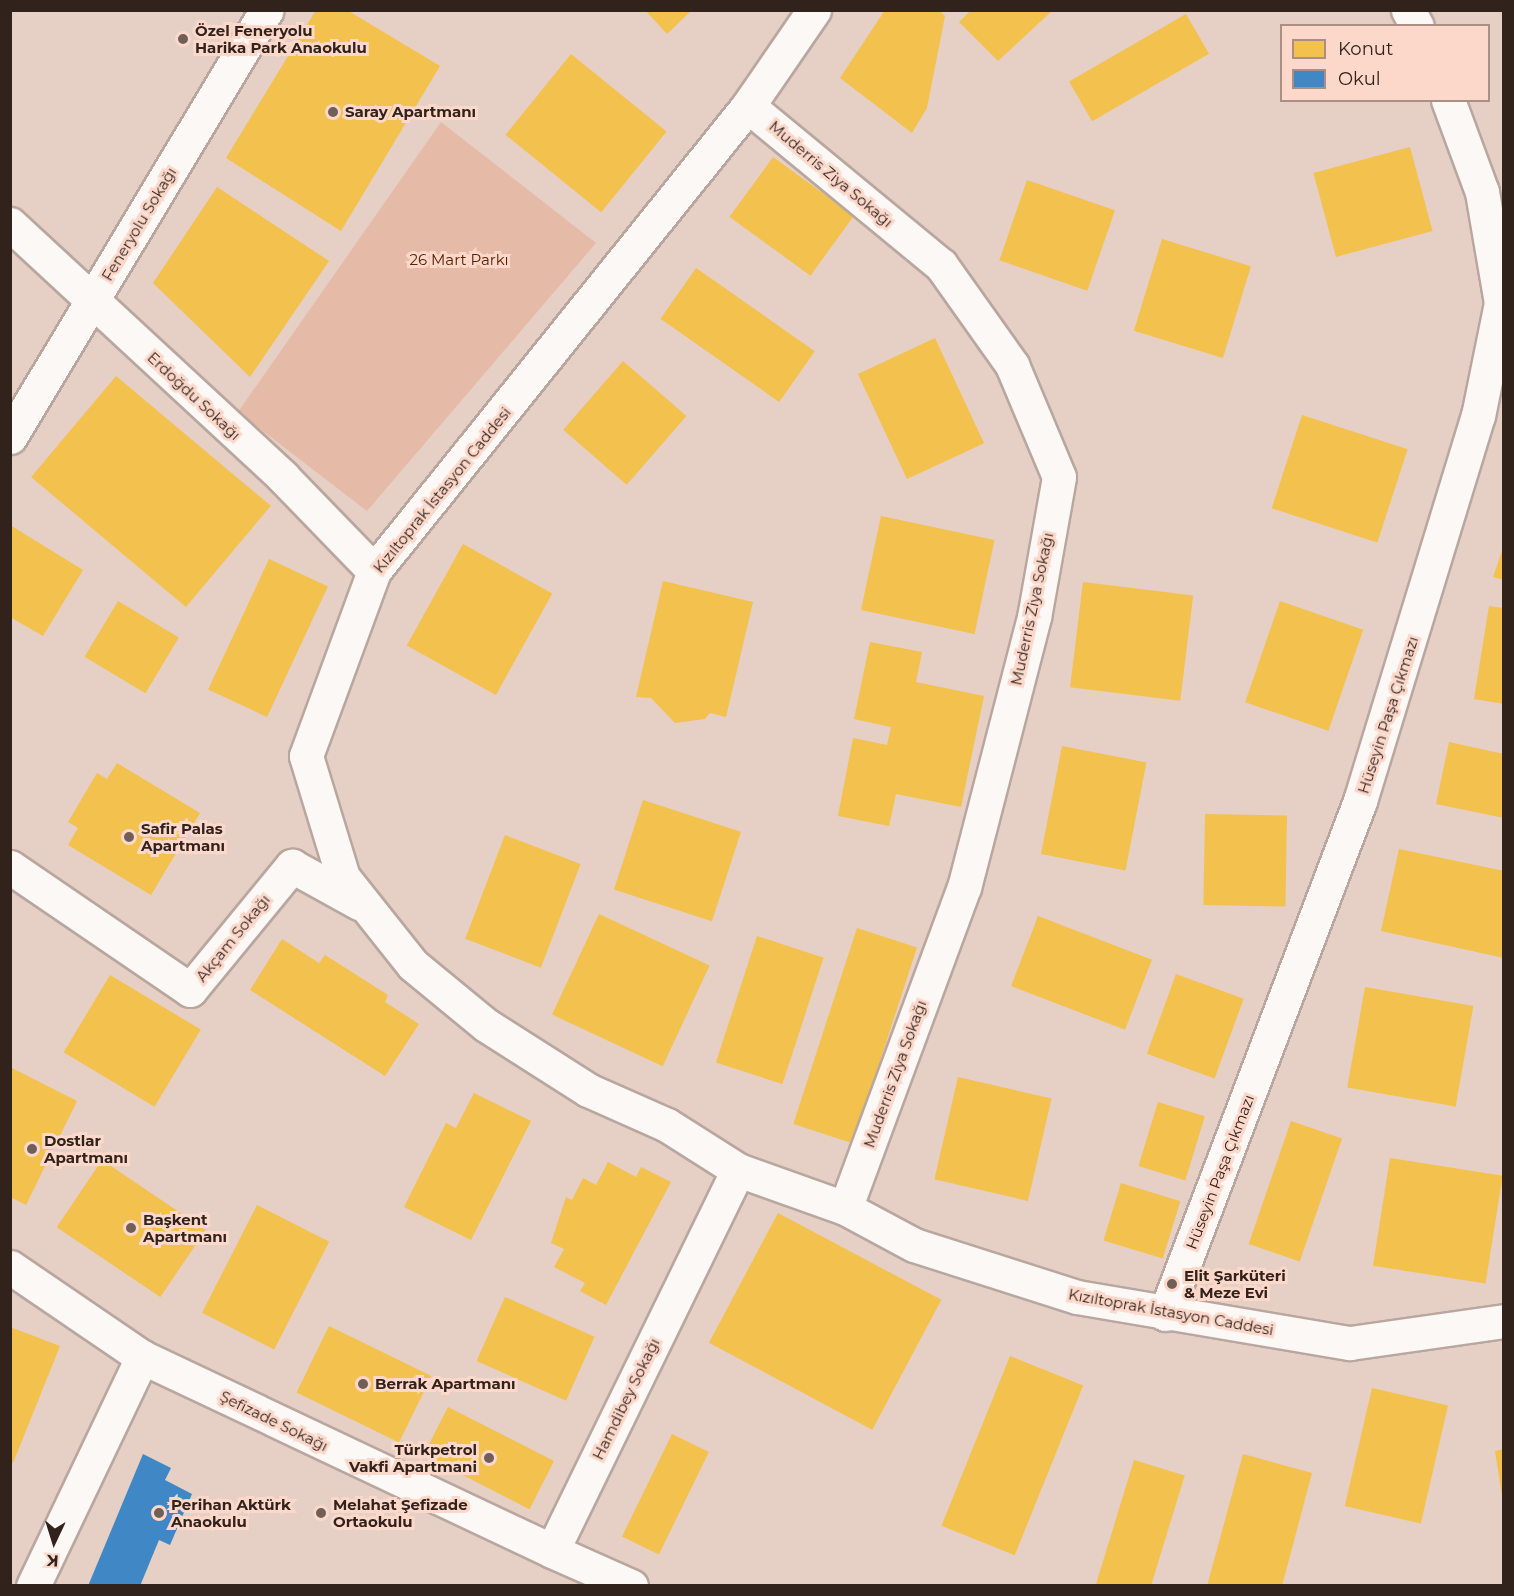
<!DOCTYPE html>
<meta charset="utf-8">
<style>
body{margin:0}
#map{position:relative;width:1514px;height:1596px;overflow:hidden;background:#e6cfc4;font-family:Montserrat,sans-serif}
div>[style]{position:absolute}
.green>*{inset:0;background:#e5bba7}
.homes>*{inset:0;background:#f2c14e;transform-origin:0 0}
.schools>*{inset:0;background:#3f88c5}
.roads{filter:drop-shadow(2px 0 #b9a79f) drop-shadow(-2px 0 #b9a79f) drop-shadow(0 2px #b9a79f) drop-shadow(0 -2px #b9a79f)}
.minor>*{height:33px;margin:-16.5px;padding:0 16.5px;transform-origin:16.5px;border-radius:16.5px;background:#fbf8f6}
.dots>*{width:16px;height:16px;translate:-50% -50%;box-sizing:border-box;border:3px solid #fbd8c9;border-radius:50%}
span{translate:-50% -50%;white-space:nowrap;text-align:center;line-height:1.15;-webkit-text-stroke:6px #fbd8c9;paint-order:stroke}
.poi-label{font-size:15px;color:#32221c;font-weight:700}
.left{translate:0 -50%;text-align:left}
.right{translate:-100% -50%;text-align:right}
.street-label{font-size:15px;color:#32221c}
.park-label{font-size:15px;color:#5a2204}
.frame{position:absolute;inset:0;border:12px solid #32221c;pointer-events:none}
.legend{position:absolute;left:1280px;top:24px;width:210px;height:78px;box-sizing:border-box;background:#fbd8c9;border:2px solid #ab8f84;margin:0;padding:8px 10px;list-style:none;font-size:18px;color:#32221c}
.legend li{display:flex;align-items:center;gap:12px;height:30px}
.legend b{width:30px;border:2px solid #ab8f84}
.north{position:absolute;left:24px;top:1512px;width:60px;height:60px;-webkit-text-stroke:4px #fbd8c9;paint-order:stroke;rotate:184deg;font-size:16px;font-weight:700;line-height:24px;text-align:center;color:#32221c}
.north::after{content:'';display:block;margin:auto;width:21px;height:27px;background:#32221c;clip-path:polygon(50% 0,100% 100%,50% 72%,0 100%)}
</style>
<div id="map">
<div class="green">
<i style="clip-path:polygon(441px 122px,596px 243px,367px 511px,238px 412px)"></i>
</div>
<div class="homes">
<i style="clip-path:polygon(316px 10px,347px 10px,440px 66px,341px 231px,226px 158px)"></i>
<i style="clip-path:polygon(645px 10px,692px 10px,667px 34px)"></i>
<i style="clip-path:polygon(885px 10px,939px 10px,945px 16px,927px 108px,912px 133px,840px 78px)"></i>
<i style="clip-path:polygon(971px 10px,1053px 10px,998px 61px,959px 22px)"></i>
<i style="left:1186px;top:14px;width:46px;height:135px;rotate:60deg"></i>
<i style="left:571px;top:54px;width:123px;height:104px;rotate:39deg"></i>
<i style="left:1410px;top:147px;width:87px;height:100px;rotate:75deg"></i>
<i style="left:773px;top:157px;width:100px;height:74px;rotate:36deg"></i>
<i style="left:1027px;top:180px;width:93px;height:85px;rotate:19deg"></i>
<i style="clip-path:polygon(217px 187px,329px 261px,250px 377px,153px 283px)"></i>
<i style="left:1162px;top:239px;width:93px;height:96px;rotate:17deg"></i>
<i style="left:696px;top:268px;width:145px;height:62px;rotate:35deg"></i>
<i style="left:935px;top:338px;width:116px;height:85px;rotate:65deg"></i>
<i style="left:623px;top:361px;width:84px;height:91px;rotate:41deg"></i>
<i style="left:116px;top:376px;width:202px;height:132px;rotate:40deg"></i>
<i style="left:1302px;top:415px;width:111px;height:98px;rotate:18deg"></i>
<i style="left:881px;top:516px;width:116px;height:96px;rotate:12deg"></i>
<i style="clip-path:polygon(10px 525px,83px 570px,43px 636px,10px 617px)"></i>
<i style="left:463px;top:544px;width:102px;height:116px;rotate:29deg"></i>
<i style="clip-path:polygon(1503px 548px,1504px 548px,1504px 580px,1493px 577px)"></i>
<i style="left:269px;top:559px;width:65px;height:144px;rotate:25deg"></i>
<i style="clip-path:polygon(663px 581px,753px 602px,726px 717px,710px 713px,705px 719px,675px 723px,651px 698px,636px 697px)"></i>
<i style="left:1083px;top:582px;width:111px;height:106px;rotate:7deg"></i>
<i style="left:118px;top:601px;width:71px;height:65px;rotate:31deg"></i>
<i style="left:1280px;top:601px;width:88px;height:107px;rotate:19deg"></i>
<i style="clip-path:polygon(1489px 606px,1504px 608px,1504px 704px,1474px 699px)"></i>
<i style="clip-path:polygon(870px 642px,922px 652px,916px 682px,984px 696px,961px 807px,896px 794px,889px 826px,838px 816px,853px 738px,887px 745px,891px 727px,854px 719px)"></i>
<i style="clip-path:polygon(1449px 742px,1504px 754px,1504px 818px,1436px 804px)"></i>
<i style="left:1062px;top:746px;width:86px;height:110px;rotate:11deg"></i>
<i style="clip-path:polygon(117px 763px,200px 813px,151px 895px,68px 845px,78px 828px,68px 822px,97px 773px,107px 779px)"></i>
<i style="left:643px;top:800px;width:103px;height:94px;rotate:18deg"></i>
<i style="left:1205px;top:814px;width:82px;height:91px;rotate:1deg"></i>
<i style="left:505px;top:835px;width:81px;height:111px;rotate:21deg"></i>
<i style="clip-path:polygon(1399px 849px,1504px 871px,1504px 958px,1381px 931px)"></i>
<i style="left:599px;top:914px;width:122px;height:111px;rotate:25deg"></i>
<i style="left:1038px;top:916px;width:122px;height:75px;rotate:21deg"></i>
<i style="left:857px;top:928px;width:63px;height:206px;rotate:18deg"></i>
<i style="left:757px;top:936px;width:70px;height:133px;rotate:18deg"></i>
<i style="clip-path:polygon(282px 939px,319px 963px,325px 955px,388px 995px,385px 1002px,419px 1024px,385px 1076px,250px 990px)"></i>
<i style="left:1176px;top:974px;width:72px;height:85px;rotate:20deg"></i>
<i style="left:110px;top:975px;width:106px;height:90px;rotate:31deg"></i>
<i style="left:1365px;top:987px;width:110px;height:102px;rotate:10deg"></i>
<i style="clip-path:polygon(12px 1068px,77px 1101px,26px 1205px,10px 1197px)"></i>
<i style="left:958px;top:1077px;width:96px;height:105px;rotate:13deg"></i>
<i style="clip-path:polygon(474px 1093px,531px 1121px,471px 1240px,404px 1207px,446px 1123px,456px 1128px)"></i>
<i style="left:1158px;top:1102px;width:49px;height:67px;rotate:17deg"></i>
<i style="left:1291px;top:1121px;width:54px;height:130px;rotate:19deg"></i>
<i style="left:1390px;top:1158px;width:114px;height:109px;rotate:9deg"></i>
<i style="left:102px;top:1160px;width:125px;height:81px;rotate:34deg"></i>
<i style="clip-path:polygon(608px 1162px,636px 1177px,641px 1167px,671px 1182px,606px 1305px,580px 1291px,585px 1283px,554px 1267px,564px 1249px,551px 1243px,566px 1197px,572px 1200px,583px 1178px,596px 1185px)"></i>
<i style="left:1121px;top:1183px;width:62px;height:60px;rotate:17deg"></i>
<i style="left:257px;top:1205px;width:81px;height:121px;rotate:27deg"></i>
<i style="left:778px;top:1213px;width:185px;height:147px;rotate:28deg"></i>
<i style="left:505px;top:1297px;width:98px;height:70px;rotate:24deg"></i>
<i style="left:329px;top:1326px;width:114px;height:74px;rotate:26deg"></i>
<i style="clip-path:polygon(10px 1327px,60px 1346px,13px 1463px,10px 1462px)"></i>
<i style="left:1010px;top:1356px;width:79px;height:183px;rotate:22deg"></i>
<i style="left:1372px;top:1388px;width:78px;height:121px;rotate:13deg"></i>
<i style="left:448px;top:1407px;width:119px;height:54px;rotate:27deg"></i>
<i style="left:672px;top:1434px;width:41px;height:114px;rotate:26deg"></i>
<i style="clip-path:polygon(1504px 1449px,1504px 1495px,1502px 1495px,1495px 1451px)"></i>
<i style="clip-path:polygon(1243px 1454px,1312px 1473px,1282px 1586px,1207px 1586px)"></i>
<i style="left:1134px;top:1460px;width:53px;height:132px;rotate:17deg"></i>
</div>
<div class="schools">
<i style="clip-path:polygon(143px 1454px,171px 1468px,165px 1480px,192px 1494px,170px 1545px,159px 1540px,140px 1586px,88px 1586px)"></i>
</div>
<div class="roads">
<div class="minor">
<i style="left:814px;top:10px;width:116px;rotate:124.5deg"></i>
<i style="left:748px;top:106px;width:597px;rotate:128.81deg"></i>
<i style="left:374px;top:571px;width:197px;rotate:110.2deg"></i>
<i style="left:306px;top:756px;width:127px;rotate:73deg"></i>
<i style="left:343px;top:877px;width:112px;rotate:51.5deg"></i>
<i style="left:413px;top:965px;width:94px;rotate:39.4deg"></i>
<i style="left:486px;top:1025px;width:121px;rotate:32.5deg"></i>
<i style="left:588px;top:1090px;width:86px;rotate:23.9deg"></i>
<i style="left:667px;top:1125px;width:84px;rotate:32.4deg"></i>
<i style="left:738px;top:1170px;width:114px;rotate:19.6deg"></i>
<i style="left:845px;top:1208px;width:78px;rotate:28.2deg"></i>
<i style="left:914px;top:1245px;width:171px;rotate:17.7deg"></i>
<i style="left:1077px;top:1297px;width:277px;rotate:9.6deg"></i>
<i style="left:1350px;top:1343px;width:156px;rotate:-8.1deg"></i>
<i style="left:1408px;top:10px;width:18px;rotate:61deg"></i>
<i style="left:748px;top:106px;width:250px;rotate:39.5deg"></i>
<i style="left:941px;top:265px;width:123px;rotate:54.6deg"></i>
<i style="left:1012px;top:365px;width:121px;rotate:67.2deg"></i>
<i style="left:1059px;top:477px;width:142px;rotate:100.1deg"></i>
<i style="left:1034px;top:617px;width:279px;rotate:104.5deg"></i>
<i style="left:964px;top:887px;width:342px;rotate:110.3deg"></i>
<i style="left:10px;top:224px;width:372px;rotate:42.8deg"></i>
<i style="left:283px;top:477px;width:131px;rotate:45.9deg"></i>
<i style="left:10px;top:437px;width:498px;rotate:-59deg"></i>
<i style="left:10px;top:867px;width:218px;rotate:34.3deg"></i>
<i style="left:190px;top:990px;width:161px;rotate:-50.6deg"></i>
<i style="left:292px;top:866px;width:77px;rotate:28.9deg"></i>
<i style="left:10px;top:1267px;width:160px;rotate:34.3deg"></i>
<i style="left:142px;top:1357px;width:454px;rotate:25.3deg"></i>
<i style="left:1165px;top:1314px;width:549px;rotate:-69.19deg"></i>
<i style="left:1360px;top:801px;width:403px;rotate:-73deg"></i>
<i style="left:1478px;top:416px;width:115px;rotate:-78.5deg"></i>
<i style="left:1501px;top:303px;width:113px;rotate:-99.7deg"></i>
<i style="left:1482px;top:192px;width:98px;rotate:-110.3deg"></i>
<i style="left:33px;top:1586px;width:254px;rotate:-64.5deg"></i>
<i style="left:631px;top:1586px;width:86px;rotate:-156.1deg"></i>
<i style="left:552px;top:1551px;width:424px;rotate:-64deg"></i>
</div>
</div>
<div class="dots">
<i style="left:183px;top:39px;background:#715f57"></i>
<i style="left:333px;top:112px;background:#715f57"></i>
<i style="left:129px;top:837px;background:#715f57"></i>
<i style="left:32px;top:1149px;background:#715f57"></i>
<i style="left:131px;top:1228px;background:#715f57"></i>
<i style="left:1172px;top:1284px;background:#715f57"></i>
<i style="left:363px;top:1384px;background:#715f57"></i>
<i style="left:489px;top:1458px;background:#715f57"></i>
<i style="left:159px;top:1513px;background:#715f57"></i>
<i style="left:321px;top:1513px;background:#715f57"></i>
</div>
<div class="poi-label">
<span class="left" style="left:195px;top:39px">Özel Feneryolu<br>Harika Park Anaokulu</span>
<span class="left" style="left:345px;top:112px">Saray Apartmanı</span>
<span class="left" style="left:141px;top:837px">Safir Palas<br>Apartmanı</span>
<span class="left" style="left:44px;top:1149px">Dostlar<br>Apartmanı</span>
<span class="left" style="left:143px;top:1228px">Başkent<br>Apartmanı</span>
<span class="left" style="left:1184px;top:1284px">Elit Şarküteri<br>&amp; Meze Evi</span>
<span class="left" style="left:375px;top:1384px">Berrak Apartmanı</span>
<span class="right" style="left:477px;top:1458px">Türkpetrol<br>Vakfi Apartmani</span>
<span class="left" style="left:171px;top:1513px">Perihan Aktürk<br>Anaokulu</span>
<span class="left" style="left:333px;top:1513px">Melahat Şefizade<br>Ortaokulu</span>
</div>
<div class="street-label">
<span style="left:831px;top:174px;rotate:40deg">Muderris Ziya Sokağı</span>
<span style="left:139px;top:224px;rotate:-59deg">Feneryolu Sokağı</span>
<span style="left:194px;top:396px;rotate:43deg">Erdoğdu Sokağı</span>
<span style="left:442px;top:490px;rotate:-51deg">Kızıltoprak İstasyon Caddesi</span>
<span style="left:1032px;top:609px;rotate:-78deg">Muderris Ziya Sokağı</span>
<span style="left:1388px;top:715px;rotate:-72deg">Hüseyin Paşa Çıkmazı</span>
<span style="left:233px;top:938px;rotate:-51deg">Akçam Sokağı</span>
<span style="left:895px;top:1074px;rotate:-70deg">Muderris Ziya Sokağı</span>
<span style="left:1220px;top:1172px;rotate:-69deg">Hüseyin Paşa Çıkmazı</span>
<span style="left:1171px;top:1312px;rotate:10deg">Kızıltoprak İstasyon Caddesi</span>
<span style="left:626px;top:1399px;rotate:-64deg">Hamdibey Sokağı</span>
<span style="left:274px;top:1421px;rotate:26deg">Şefizade Sokağı</span>
</div>
<div class="park-label">
<span style="left:459px;top:260px">26 Mart Parkı</span>
</div>
<div class="frame"></div>
<ul class="legend">
<li><b style="height:16px;background:#f2c14e"></b>Konut</li>
<li><b style="height:16px;background:#3f88c5"></b>Okul</li>
</ul>
<div class="north">K</div>
</div>
